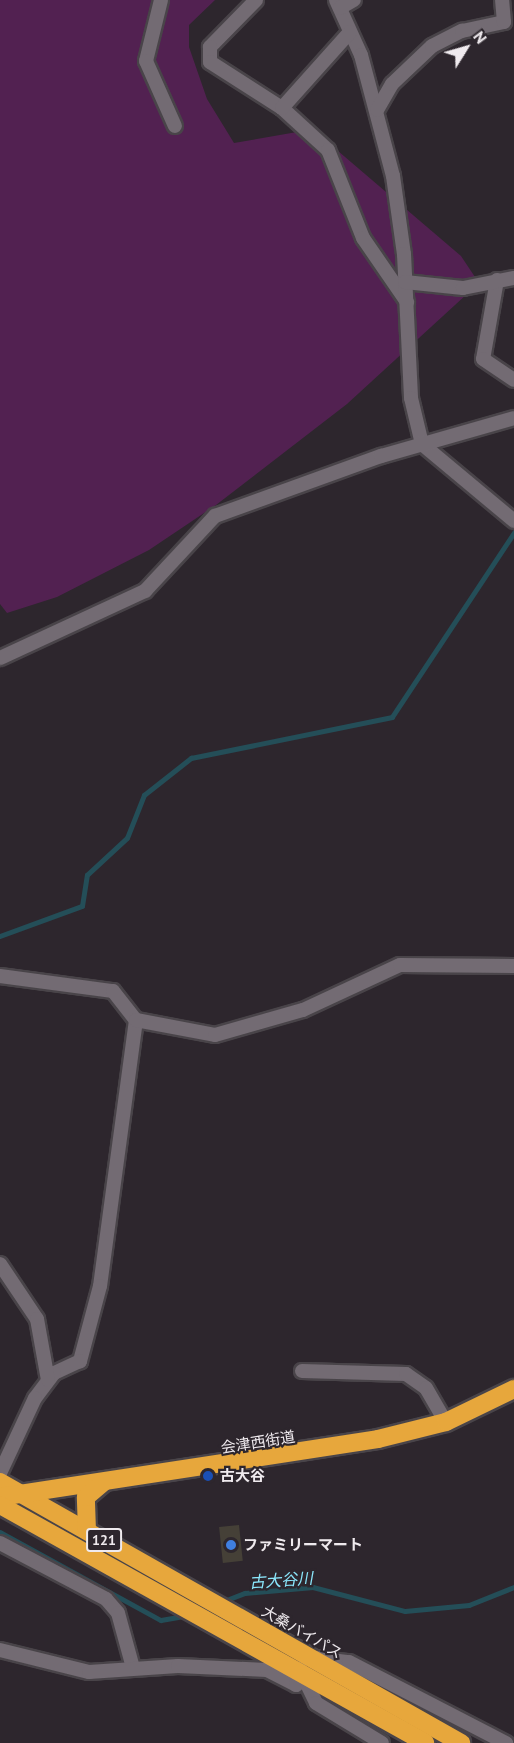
<!DOCTYPE html>
<meta charset="utf-8">
<style>
body{margin:0}
#map{position:relative;width:514px;height:1743px;overflow:hidden;background:#2d262d;font-family:"PT Sans","Noto Sans JP",sans-serif}
div>[style]{position:absolute}
.green>*{inset:0;background:#522151}
.stream>*{height:4.5px;margin:-2.25px;padding:0 2.25px;transform-origin:2.25px;border-radius:2.25px;background:#244e58}
.building>*{inset:0;background:#454037;transform-origin:0 0}
.roads{filter:drop-shadow(2px 0 #494449) drop-shadow(-2px 0 #494449) drop-shadow(0 2px #494449) drop-shadow(0 -2px #494449)}
.street>*{height:14px;margin:-7px;padding:0 7px;transform-origin:7px;border-radius:7px;background:#736b73}
.highway>*{height:18px;margin:-9px;padding:0 9px;transform-origin:9px;border-radius:9px;background:#e7a73c}
.dots>*{width:16px;height:16px;translate:-50% -50%;box-sizing:border-box;border:3px solid #2d262d;border-radius:50%}
span{translate:-50% -50%;white-space:nowrap;text-align:center;line-height:1.15;-webkit-text-stroke:4.5px #2d262d;paint-order:stroke}
.shield-label span{padding:2px 4px;background:#2d262d;border:2px solid;border-radius:4px;-webkit-text-stroke-width:0}
.shield-label{font-size:14px;color:#efeaee;font-weight:700}
.street-label{font-size:15px;color:#efeaee}
.poi-label{font-size:15px;color:#efeaee;font-weight:700}
.left{translate:0 -50%;text-align:left}
.water-label{font-size:16px;color:#8be7fc;font-style:italic}
.north{position:absolute;left:436px;top:18px;width:60px;height:60px;-webkit-text-stroke:4px #2d262d;paint-order:stroke;rotate:53deg;font-size:16px;font-weight:700;line-height:24px;text-align:center;color:#efeaee}
.north::after{content:'';display:block;margin:auto;width:21px;height:27px;background:#efeaee;clip-path:polygon(50% 0,100% 100%,50% 72%,0 100%)}
</style>
<div id="map">
<div class="green">
<i style="clip-path:polygon(0 0,215px 0,189px 25px,189px 47px,207px 99px,234px 143px,297px 132px,324px 139px,461px 256px,479px 283px,347px 404px,216px 505px,149px 550px,57px 597px,7px 613px,0 604px)"></i>
</div>
<div class="stream">
<i style="left:0;top:936px;width:87px;rotate:-20.1deg"></i>
<i style="left:82px;top:906px;width:31px;rotate:-81deg"></i>
<i style="left:87px;top:875px;width:54px;rotate:-42.8deg"></i>
<i style="left:127px;top:838px;width:46px;rotate:-68.4deg"></i>
<i style="left:144px;top:795px;width:60px;rotate:-38.2deg"></i>
<i style="left:191px;top:758px;width:205px;rotate:-11.5deg"></i>
<i style="left:392px;top:717px;width:221px;rotate:-56.5deg"></i>
<i style="left:0;top:1532px;width:183px;rotate:28.7deg"></i>
<i style="left:161px;top:1620px;width:27px;rotate:-10deg"></i>
<i style="left:224px;top:1601px;width:22px;rotate:-21deg"></i>
<i style="left:245px;top:1593px;width:68px;rotate:-5deg"></i>
<i style="left:313px;top:1587px;width:95px;rotate:14.6deg"></i>
<i style="left:405px;top:1611px;width:64px;rotate:-5.4deg"></i>
<i style="left:469px;top:1605px;width:48px;rotate:-21.8deg"></i>
</div>
<div class="building">
<i style="left:239px;top:1525px;width:36px;height:20px;rotate:84deg"></i>
</div>
<div class="roads">
<div class="street">
<i style="left:161px;top:0;width:63px;rotate:103.8deg"></i>
<i style="left:146px;top:61px;width:71px;rotate:66deg"></i>
<i style="left:256px;top:0;width:66px;rotate:134.4deg"></i>
<i style="left:210px;top:47px;width:15px;rotate:90deg"></i>
<i style="left:210px;top:62px;width:85px;rotate:32.6deg"></i>
<i style="left:282px;top:108px;width:62px;rotate:42.4deg"></i>
<i style="left:328px;top:150px;width:95px;rotate:68.3deg"></i>
<i style="left:363px;top:238px;width:78px;rotate:55.5deg"></i>
<i style="left:336px;top:0;width:60px;rotate:65.6deg"></i>
<i style="left:361px;top:55px;width:125px;rotate:75.2deg"></i>
<i style="left:393px;top:176px;width:79px;rotate:82deg"></i>
<i style="left:404px;top:254px;width:144px;rotate:87.2deg"></i>
<i style="left:411px;top:398px;width:47px;rotate:76.6deg"></i>
<i style="left:422px;top:444px;width:120px;rotate:39.9deg"></i>
<i style="left:340px;top:8px;width:16px;rotate:-30deg"></i>
<i style="left:282px;top:108px;width:102px;rotate:-48.2deg"></i>
<i style="left:377px;top:110px;width:30px;rotate:-60deg"></i>
<i style="left:392px;top:84px;width:55px;rotate:-43.5deg"></i>
<i style="left:432px;top:46px;width:34px;rotate:-27deg"></i>
<i style="left:462px;top:31px;width:43px;rotate:-12.1deg"></i>
<i style="left:504px;top:22px;width:22px;rotate:-95deg"></i>
<i style="left:497px;top:280px;width:80px;rotate:100deg"></i>
<i style="left:483px;top:359px;width:37px;rotate:34deg"></i>
<i style="left:405px;top:282px;width:58px;rotate:5.9deg"></i>
<i style="left:463px;top:288px;width:52px;rotate:-11.1deg"></i>
<i style="left:0;top:658px;width:160px;rotate:-24.8deg"></i>
<i style="left:145px;top:591px;width:103px;rotate:-47deg"></i>
<i style="left:215px;top:516px;width:177px;rotate:-19.9deg"></i>
<i style="left:381px;top:456px;width:138px;rotate:-15.9deg"></i>
<i style="left:0;top:976px;width:114px;rotate:7.6deg"></i>
<i style="left:113px;top:991px;width:37px;rotate:52deg"></i>
<i style="left:136px;top:1020px;width:268px;rotate:97.7deg"></i>
<i style="left:100px;top:1286px;width:78px;rotate:104.9deg"></i>
<i style="left:80px;top:1361px;width:29px;rotate:155deg"></i>
<i style="left:54px;top:1373px;width:31px;rotate:127deg"></i>
<i style="left:35px;top:1398px;width:83px;rotate:115deg"></i>
<i style="left:136px;top:1020px;width:80px;rotate:10.8deg"></i>
<i style="left:215px;top:1035px;width:91px;rotate:-15.9deg"></i>
<i style="left:303px;top:1010px;width:107px;rotate:-24.9deg"></i>
<i style="left:400px;top:965px;width:114px;rotate:0.5deg"></i>
<i style="left:0;top:1264px;width:66px;rotate:56.1deg"></i>
<i style="left:37px;top:1319px;width:62px;rotate:79.8deg"></i>
<i style="left:302px;top:1371px;width:104px;rotate:1.7deg"></i>
<i style="left:406px;top:1374px;width:24px;rotate:35deg"></i>
<i style="left:426px;top:1388px;width:39px;rotate:60deg"></i>
<i style="left:0;top:1543px;width:120px;rotate:27.8deg"></i>
<i style="left:106px;top:1599px;width:18px;rotate:49deg"></i>
<i style="left:118px;top:1613px;width:57px;rotate:74.7deg"></i>
<i style="left:0;top:1650px;width:92px;rotate:13.9deg"></i>
<i style="left:89px;top:1672px;width:89px;rotate:-3.9deg"></i>
<i style="left:178px;top:1666px;width:89px;rotate:2.6deg"></i>
<i style="left:267px;top:1670px;width:33px;rotate:27deg"></i>
<i style="left:296px;top:1685px;width:17px;rotate:-77deg"></i>
<i style="left:315px;top:1658px;width:34px;rotate:7deg"></i>
<i style="left:349px;top:1662px;width:177px;rotate:27.3deg"></i>
<i style="left:303px;top:1676px;width:30px;rotate:64deg"></i>
<i style="left:316px;top:1703px;width:77px;rotate:31.2deg"></i>
</div>
<div class="highway">
<i style="left:0;top:1482px;width:530px;rotate:29.52deg"></i>
<i style="left:0;top:1497px;width:382px;rotate:-8.7deg"></i>
<i style="left:378px;top:1439px;width:70px;rotate:-14deg"></i>
<i style="left:446px;top:1422px;width:76px;rotate:-25.9deg"></i>
<i style="left:0;top:1505px;width:487px;rotate:29.2deg"></i>
<i style="left:87px;top:1531px;width:34px;rotate:-92deg"></i>
<i style="left:86px;top:1497px;width:23px;rotate:-40deg"></i>
</div>
</div>
<div class="dots">
<i style="left:208px;top:1476px;background:#1a4fb4"></i>
<i style="left:231px;top:1545px;background:#3f7fe0"></i>
</div>
<div class="shield-label">
<span style="left:104px;top:1540px">121</span>
</div>
<div class="street-label">
<span style="left:258px;top:1442px;rotate:-9deg">会津西街道</span>
<span style="left:302px;top:1632px;rotate:30deg">大桑バイパス</span>
</div>
<div class="poi-label">
<span class="left" style="left:220px;top:1476px">古大谷</span>
<span class="left" style="left:243px;top:1545px">ファミリーマート</span>
</div>
<div class="water-label">
<span style="left:281px;top:1580px;rotate:-4deg">古大谷川</span>
</div>
<div class="north">N</div>
</div>
